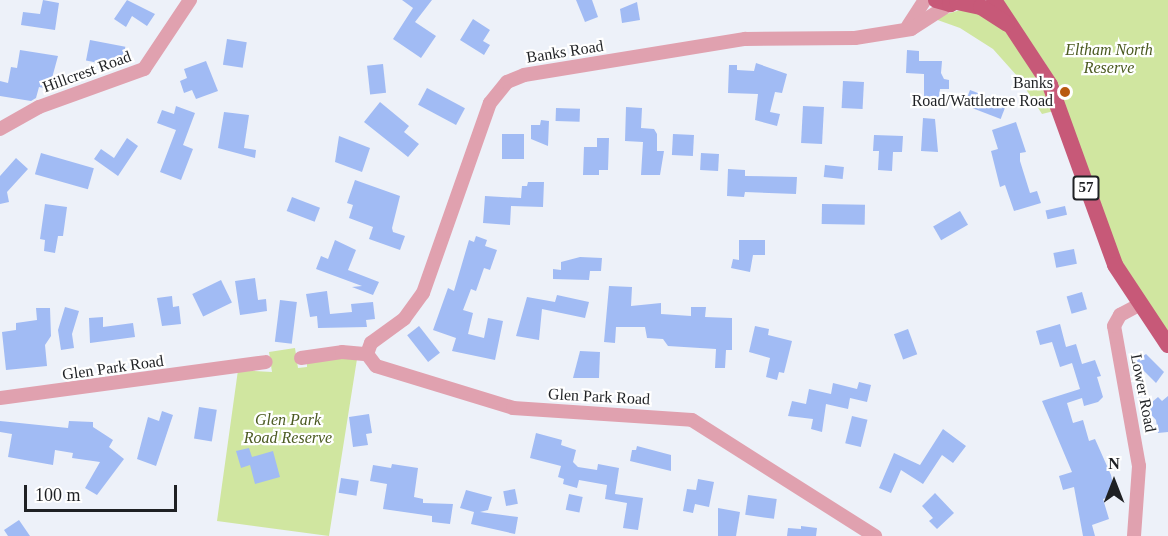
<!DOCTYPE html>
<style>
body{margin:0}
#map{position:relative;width:1168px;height:536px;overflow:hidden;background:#edf1f9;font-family:Georgia,serif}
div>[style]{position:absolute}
.green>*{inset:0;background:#d0e6a0}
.building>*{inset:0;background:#a1bbf4;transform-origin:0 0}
.minor>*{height:14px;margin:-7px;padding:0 7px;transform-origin:7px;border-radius:7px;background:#e0a1af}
.major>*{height:16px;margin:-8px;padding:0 8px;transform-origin:8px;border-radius:8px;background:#c75978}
.dots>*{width:16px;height:16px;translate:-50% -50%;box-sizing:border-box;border:3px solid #fff;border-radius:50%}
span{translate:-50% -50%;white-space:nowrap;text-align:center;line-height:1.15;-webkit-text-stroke:4.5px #fff;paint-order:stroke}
.shield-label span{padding:2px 4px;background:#fff;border:2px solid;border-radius:4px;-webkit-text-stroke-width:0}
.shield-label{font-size:15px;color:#1f2124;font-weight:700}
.park-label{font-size:16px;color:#4b5a21;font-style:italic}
.street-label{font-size:16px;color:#1f2124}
.poi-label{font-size:16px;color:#1f2124}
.right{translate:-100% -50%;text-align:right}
.north{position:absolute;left:1084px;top:452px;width:60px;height:60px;-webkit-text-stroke:4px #fff;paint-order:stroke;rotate:0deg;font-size:16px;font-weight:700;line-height:24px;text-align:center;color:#1f2124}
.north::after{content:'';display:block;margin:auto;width:21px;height:27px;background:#1f2124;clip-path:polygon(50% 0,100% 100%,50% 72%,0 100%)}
.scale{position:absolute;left:24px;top:485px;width:153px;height:27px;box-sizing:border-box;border:3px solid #1f2124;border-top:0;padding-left:8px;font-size:18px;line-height:21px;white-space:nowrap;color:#1f2124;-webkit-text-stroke:4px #fff;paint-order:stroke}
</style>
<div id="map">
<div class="green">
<i style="clip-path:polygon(1000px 0,1168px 0,1168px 336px,1127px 275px,1045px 63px)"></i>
<i style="clip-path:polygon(968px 8px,1002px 27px,1030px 63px,1054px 111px,1042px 114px,1018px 77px,993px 49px,960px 28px,932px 18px)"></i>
<i style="clip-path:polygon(295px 348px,298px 368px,307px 367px,307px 362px,341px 355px,357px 359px,329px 536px,217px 521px,238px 370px,272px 372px,269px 352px)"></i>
</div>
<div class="building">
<i style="clip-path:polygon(43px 0,59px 3px,55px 30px,21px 25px,23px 12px,40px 14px)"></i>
<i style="clip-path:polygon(127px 0,155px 14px,147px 26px,132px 16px,126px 27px,114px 19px)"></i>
<i style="clip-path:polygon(402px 0,432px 0,415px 22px,436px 36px,421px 58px,393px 39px,413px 8px)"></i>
<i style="clip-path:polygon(576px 0,592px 0,598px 17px,585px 22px)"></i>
<i style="clip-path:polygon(637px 2px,640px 20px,622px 23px,620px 9px)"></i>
<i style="clip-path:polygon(473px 19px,490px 30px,483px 41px,490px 45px,484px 55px,460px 40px)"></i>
<i style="left:227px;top:39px;width:20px;height:26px;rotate:9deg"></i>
<i style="left:90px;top:40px;width:36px;height:21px;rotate:11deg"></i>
<i style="clip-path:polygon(20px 50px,58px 56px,49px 89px,39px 87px,36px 98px,31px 101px,0 96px,0 81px,8px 83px,11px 67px,17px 68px)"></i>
<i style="clip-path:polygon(907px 50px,919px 51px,919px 61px,942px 61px,941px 73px,944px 79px,949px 80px,949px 89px,940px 89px,939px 99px,924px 99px,924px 74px,906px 73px)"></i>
<i style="clip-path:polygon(206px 61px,218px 91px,196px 99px,192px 90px,184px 93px,180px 81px,187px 78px,184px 69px)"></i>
<i style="clip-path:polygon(756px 63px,787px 74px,782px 93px,775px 92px,770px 112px,780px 114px,777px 126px,755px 120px,758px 94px,728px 93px,729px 65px,737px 65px,737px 70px,754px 71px)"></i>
<i style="left:383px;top:64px;width:29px;height:16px;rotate:84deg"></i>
<i style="left:843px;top:81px;width:21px;height:27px;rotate:3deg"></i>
<i style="left:427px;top:88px;width:43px;height:19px;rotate:28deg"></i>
<i style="left:970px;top:90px;width:39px;height:16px;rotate:21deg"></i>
<i style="clip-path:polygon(380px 102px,409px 126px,404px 132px,419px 144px,408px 157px,364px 122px)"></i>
<i style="clip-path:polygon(176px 106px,195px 113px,183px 145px,193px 149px,181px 180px,160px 172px,176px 130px,157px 123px,162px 110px,174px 114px)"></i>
<i style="left:803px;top:106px;width:21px;height:37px;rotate:3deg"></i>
<i style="clip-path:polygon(626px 107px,642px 108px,641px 128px,654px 129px,657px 134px,657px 151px,664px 151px,660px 175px,641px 175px,643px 142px,625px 141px)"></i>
<i style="left:556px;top:108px;width:24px;height:13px;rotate:2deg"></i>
<i style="clip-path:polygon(224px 112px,249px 115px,244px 148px,256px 150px,255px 158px,218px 148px)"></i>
<i style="clip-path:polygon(923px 118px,935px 119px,938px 152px,921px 151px)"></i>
<i style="clip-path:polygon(541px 120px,549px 121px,548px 146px,531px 139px,531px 125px,540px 125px)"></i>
<i style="clip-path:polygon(1016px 122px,1026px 152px,1020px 153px,1020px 161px,1030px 193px,1037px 191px,1041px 203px,1014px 211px,1005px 185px,1000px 187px,991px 151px,998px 149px,992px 130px)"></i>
<i style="left:502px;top:134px;width:22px;height:25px"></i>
<i style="left:673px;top:134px;width:21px;height:21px;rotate:3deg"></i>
<i style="clip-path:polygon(874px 135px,903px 136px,902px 152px,893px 152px,892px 171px,878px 170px,879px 151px,873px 151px)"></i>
<i style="clip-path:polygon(339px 136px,370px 148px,362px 172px,335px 162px)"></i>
<i style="clip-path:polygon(127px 138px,138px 146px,118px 176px,94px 159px,101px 149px,114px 158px)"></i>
<i style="clip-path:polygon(597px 138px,609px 138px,608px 170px,599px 170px,599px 175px,583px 175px,584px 147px,597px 147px)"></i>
<i style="left:41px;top:153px;width:55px;height:22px;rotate:16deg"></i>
<i style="left:701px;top:153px;width:18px;height:17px;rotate:3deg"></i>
<i style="clip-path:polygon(16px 158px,28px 169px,7px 192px,9px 202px,0 204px,0 176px)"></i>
<i style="left:825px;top:165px;width:19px;height:12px;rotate:6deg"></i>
<i style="clip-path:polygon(728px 169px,745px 170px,745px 176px,797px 177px,796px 194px,745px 192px,744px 197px,727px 196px)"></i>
<i style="clip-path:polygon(355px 180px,400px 196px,392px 228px,393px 232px,405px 236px,400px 250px,369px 239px,373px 227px,349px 218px,353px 205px,347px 203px)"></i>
<i style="clip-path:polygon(528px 182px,544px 182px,543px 207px,511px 206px,510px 225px,483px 223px,485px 196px,521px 198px,522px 186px,527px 186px)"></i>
<i style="left:292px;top:197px;width:30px;height:15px;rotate:21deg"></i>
<i style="clip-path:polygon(45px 204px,67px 207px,63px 236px,58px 236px,55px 253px,44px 251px,45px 240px,40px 239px)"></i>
<i style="left:822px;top:204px;width:43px;height:20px;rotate:1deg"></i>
<i style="left:1065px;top:206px;width:9px;height:20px;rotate:77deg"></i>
<i style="left:960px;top:211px;width:16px;height:31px;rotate:60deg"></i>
<i style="clip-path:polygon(476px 236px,487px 240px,485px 246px,497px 250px,490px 270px,484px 268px,476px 291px,471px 289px,463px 310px,473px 313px,468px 334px,484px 338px,488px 318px,503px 321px,495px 360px,452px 351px,456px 338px,433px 330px,448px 288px,454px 291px,469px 240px,474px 242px)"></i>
<i style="clip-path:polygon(335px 240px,356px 250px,348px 270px,379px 282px,373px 295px,352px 287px,362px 286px,316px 269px,321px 256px,328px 259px)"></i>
<i style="clip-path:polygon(739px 240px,765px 240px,765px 255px,753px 255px,750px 272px,731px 268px,733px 259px,739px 260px)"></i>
<i style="left:1074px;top:249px;width:15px;height:21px;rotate:79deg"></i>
<i style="clip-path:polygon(580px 257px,602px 258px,601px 271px,590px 271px,589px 280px,553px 279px,553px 269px,561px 270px,561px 262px)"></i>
<i style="clip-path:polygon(255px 278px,258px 300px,266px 299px,267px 311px,240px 315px,235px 281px)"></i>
<i style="left:221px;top:280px;width:25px;height:32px;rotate:64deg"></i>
<i style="clip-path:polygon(609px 286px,632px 287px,631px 306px,661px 303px,661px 314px,691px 316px,691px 307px,706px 307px,705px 317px,732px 318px,732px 350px,726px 350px,725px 368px,715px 368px,716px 349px,668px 346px,663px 339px,647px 338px,645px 327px,616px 327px,615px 343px,604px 342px)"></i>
<i style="clip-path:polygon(327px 291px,330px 314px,352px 312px,351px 304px,373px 302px,375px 319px,366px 320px,367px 327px,318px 328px,317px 316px,310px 317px,306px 294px)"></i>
<i style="left:1082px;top:292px;width:18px;height:16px;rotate:74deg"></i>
<i style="clip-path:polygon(557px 295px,589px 302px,585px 318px,542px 309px,539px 340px,516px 336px,527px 297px,555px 302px)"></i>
<i style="clip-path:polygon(172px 296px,173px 307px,179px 306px,181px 324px,162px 326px,157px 298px)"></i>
<i style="left:280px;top:300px;width:17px;height:42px;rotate:7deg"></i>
<i style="clip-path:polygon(65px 307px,79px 311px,72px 334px,74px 348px,61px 350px,58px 330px)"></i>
<i style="clip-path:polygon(36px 308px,50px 308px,51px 336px,45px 345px,47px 366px,6px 370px,2px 332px,16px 330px,16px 323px,37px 320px)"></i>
<i style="clip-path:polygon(103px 317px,103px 327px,133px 323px,135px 337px,90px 343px,89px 318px)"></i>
<i style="clip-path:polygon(1060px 324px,1066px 347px,1076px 344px,1082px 364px,1095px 360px,1101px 376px,1097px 377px,1103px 397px,1098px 402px,1084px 406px,1082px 398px,1067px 403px,1073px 423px,1083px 420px,1089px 441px,1095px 439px,1111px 475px,1115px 495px,1103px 499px,1109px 519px,1092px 525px,1095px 536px,1083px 536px,1074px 487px,1063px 490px,1059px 476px,1072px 472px,1042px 401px,1080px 389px,1072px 363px,1060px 367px,1052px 342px,1040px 345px,1036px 331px)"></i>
<i style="left:419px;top:326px;width:34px;height:15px;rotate:52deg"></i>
<i style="clip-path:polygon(755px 326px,769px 329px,768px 335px,792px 341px,784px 373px,779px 372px,777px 380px,766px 377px,770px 358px,749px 352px)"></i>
<i style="left:908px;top:329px;width:27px;height:15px;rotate:70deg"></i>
<i style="clip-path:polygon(580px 351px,600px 352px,599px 378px,573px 378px)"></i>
<i style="clip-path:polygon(1146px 354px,1164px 372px,1156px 383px,1135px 362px)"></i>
<i style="clip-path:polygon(859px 382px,871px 385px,867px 402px,850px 398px,848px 409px,826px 404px,822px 432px,811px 429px,813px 419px,788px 416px,792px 401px,806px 404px,809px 389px,831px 394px,833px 383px,857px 389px)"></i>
<i style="clip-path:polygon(1168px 396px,1168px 432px,1158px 433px,1156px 420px,1145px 408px,1158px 397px,1162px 401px)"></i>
<i style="left:199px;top:407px;width:18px;height:32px;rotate:9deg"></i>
<i style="clip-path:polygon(162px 411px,173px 415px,156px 466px,137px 459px,148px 417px,159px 421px)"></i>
<i style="clip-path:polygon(369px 414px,372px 433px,366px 434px,368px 445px,353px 447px,349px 417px)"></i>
<i style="left:852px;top:416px;width:16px;height:28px;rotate:14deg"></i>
<i style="clip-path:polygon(0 421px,68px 428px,69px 421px,93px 422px,93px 427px,113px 440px,109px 447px,124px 459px,97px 495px,85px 488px,100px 462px,72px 458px,73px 453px,55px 450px,53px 465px,8px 457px,12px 434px,0 432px)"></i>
<i style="clip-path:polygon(943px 429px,966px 446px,953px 463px,942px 455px,923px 484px,901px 470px,891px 493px,879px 488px,894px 453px,920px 465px)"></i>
<i style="clip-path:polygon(536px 433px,562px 440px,561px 445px,576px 450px,573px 462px,578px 467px,597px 470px,598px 464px,619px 468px,615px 494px,643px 498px,638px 530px,623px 528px,627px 503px,605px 499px,607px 485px,579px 480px,577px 488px,563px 484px,564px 479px,558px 477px,561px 466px,530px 458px)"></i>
<i style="clip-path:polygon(637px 446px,671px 455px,671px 471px,630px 461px,632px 450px,636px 450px)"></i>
<i style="clip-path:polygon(249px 448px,252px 457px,273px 451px,280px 477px,255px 484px,250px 465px,241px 468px,236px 451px)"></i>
<i style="clip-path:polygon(392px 464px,418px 468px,414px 497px,423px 499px,423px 503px,453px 504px,450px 524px,432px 522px,432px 516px,383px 509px,387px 484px,370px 481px,373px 465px,391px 468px)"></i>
<i style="left:341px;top:478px;width:18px;height:15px;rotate:9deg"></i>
<i style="clip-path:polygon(698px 479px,714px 482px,709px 507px,695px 504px,693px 513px,683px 511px,687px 489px,696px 490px)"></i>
<i style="left:515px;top:489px;width:15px;height:12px;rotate:79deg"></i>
<i style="clip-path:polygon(466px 490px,492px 497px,488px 510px,480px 512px,518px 517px,515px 534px,471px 524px,474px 512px,460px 508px)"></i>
<i style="clip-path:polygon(935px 493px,954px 513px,937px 529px,929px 521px,933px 518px,922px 506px)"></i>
<i style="left:569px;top:494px;width:14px;height:16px;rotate:12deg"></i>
<i style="left:748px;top:495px;width:29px;height:20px;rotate:8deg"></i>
<i style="clip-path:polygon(718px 508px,740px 512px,736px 536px,718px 536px)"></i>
<i style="clip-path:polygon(19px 520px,30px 536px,8px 536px,4px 530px)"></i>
<i style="clip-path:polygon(801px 526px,817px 528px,816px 536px,787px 536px,788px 528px,801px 529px)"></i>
</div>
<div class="minor">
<i style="left:908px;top:26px;width:31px;rotate:-57deg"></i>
<i style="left:0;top:129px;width:45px;rotate:-29.4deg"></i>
<i style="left:39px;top:107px;width:112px;rotate:-19.9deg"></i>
<i style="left:144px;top:69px;width:83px;rotate:-56.3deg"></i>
<i style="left:367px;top:354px;width:12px;rotate:-70deg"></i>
<i style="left:371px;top:343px;width:41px;rotate:-36deg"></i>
<i style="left:404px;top:319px;width:32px;rotate:-54deg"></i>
<i style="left:423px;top:293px;width:201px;rotate:-70.6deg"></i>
<i style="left:490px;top:103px;width:27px;rotate:-51deg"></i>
<i style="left:507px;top:82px;width:18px;rotate:-22deg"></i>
<i style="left:524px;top:75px;width:224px;rotate:-9.3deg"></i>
<i style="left:745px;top:39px;width:110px;rotate:-0.5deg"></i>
<i style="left:855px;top:38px;width:57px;rotate:-9.1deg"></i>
<i style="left:911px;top:29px;width:46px;rotate:-32.7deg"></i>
<i style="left:367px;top:354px;width:15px;rotate:53deg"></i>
<i style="left:376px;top:366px;width:143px;rotate:17deg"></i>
<i style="left:513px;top:408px;width:179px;rotate:3.8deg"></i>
<i style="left:692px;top:420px;width:217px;rotate:32.4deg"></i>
<i style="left:301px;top:358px;width:41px;rotate:-8.3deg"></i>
<i style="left:342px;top:352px;width:25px;rotate:5deg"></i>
<i style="left:0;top:398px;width:268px;rotate:-7.7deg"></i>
<i style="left:1134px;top:536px;width:70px;rotate:-85.9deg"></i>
<i style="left:1139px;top:466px;width:142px;rotate:-100.1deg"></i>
<i style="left:1114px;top:326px;width:13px;rotate:-61deg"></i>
<i style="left:1120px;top:315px;width:21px;rotate:-28deg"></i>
</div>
<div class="major">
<i style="left:936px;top:0;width:15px;rotate:16deg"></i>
<i style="left:950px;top:4px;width:11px;rotate:-22deg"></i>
<i style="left:994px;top:0;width:102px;rotate:56.6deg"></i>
<i style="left:1050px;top:85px;width:191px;rotate:70.1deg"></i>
<i style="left:1115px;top:265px;width:96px;rotate:56.5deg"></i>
<i style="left:957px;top:2px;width:25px;rotate:12deg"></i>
<i style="left:981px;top:7px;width:31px;rotate:33deg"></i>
</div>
<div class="dots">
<i style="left:1065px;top:92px;background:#b85910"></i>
</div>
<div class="shield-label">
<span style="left:1086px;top:188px">57</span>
</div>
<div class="park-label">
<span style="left:1109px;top:59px">Eltham North<br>Reserve</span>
<span style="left:288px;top:429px">Glen Park<br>Road Reserve</span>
</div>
<div class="street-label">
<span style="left:565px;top:52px;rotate:-9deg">Banks Road</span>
<span style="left:87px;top:72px;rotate:-20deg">Hillcrest Road</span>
<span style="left:113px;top:368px;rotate:-8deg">Glen Park Road</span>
<span style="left:1143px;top:393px;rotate:79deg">Lower Road</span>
<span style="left:599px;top:397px;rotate:3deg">Glen Park Road</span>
</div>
<div class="poi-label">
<span class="right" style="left:1053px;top:92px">Banks<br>Road/Wattletree Road</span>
</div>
<div class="north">N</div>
<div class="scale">100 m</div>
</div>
